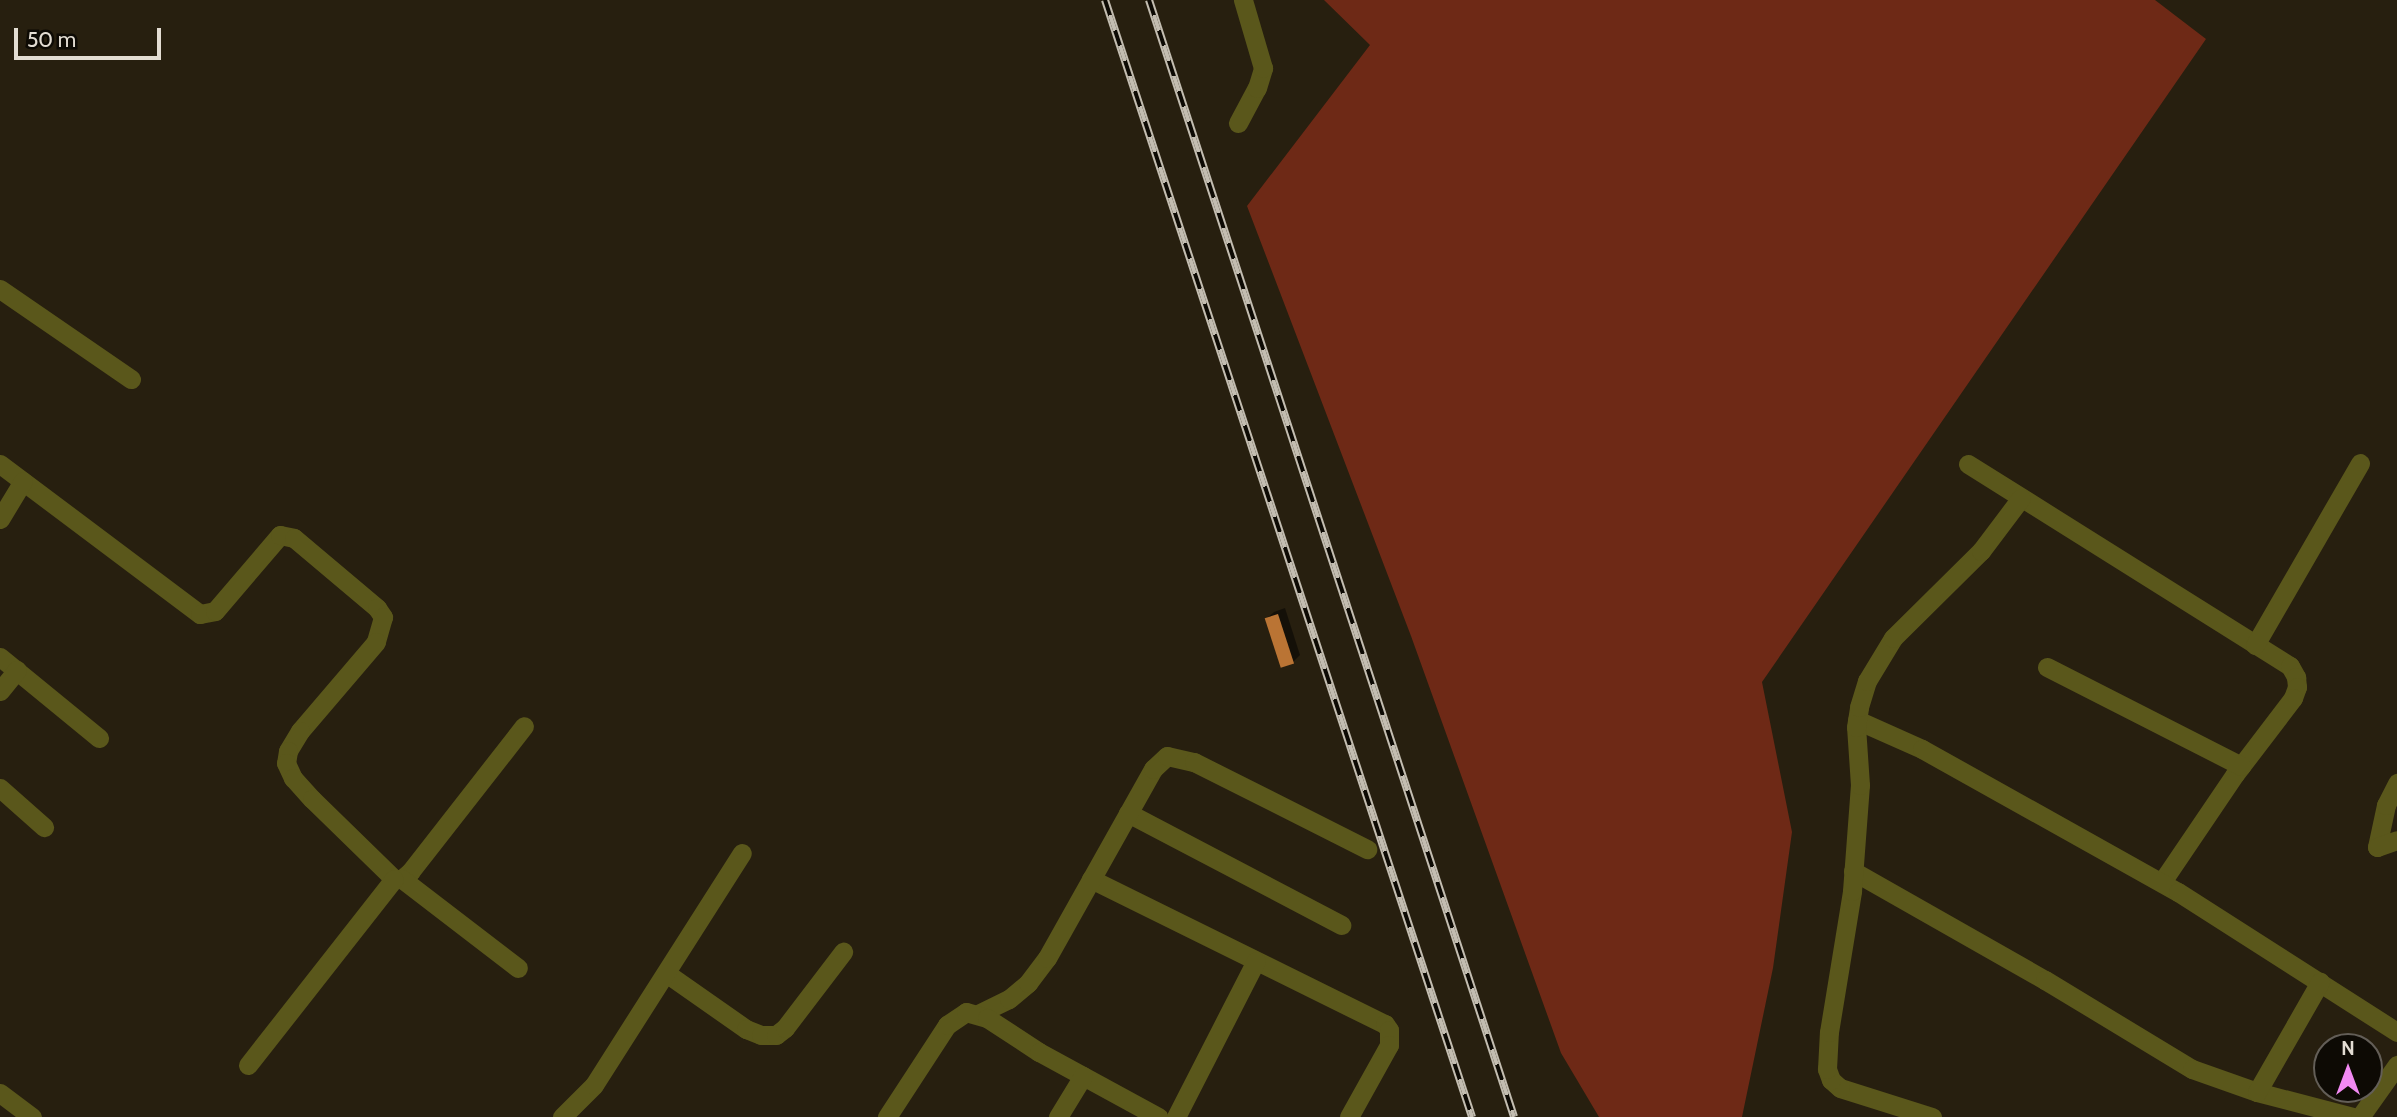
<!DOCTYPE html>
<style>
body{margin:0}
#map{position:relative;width:2397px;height:1117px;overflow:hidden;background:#271f0f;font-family:Cabin,sans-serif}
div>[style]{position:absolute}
.green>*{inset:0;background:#6e2916}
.shadow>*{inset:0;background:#0007}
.building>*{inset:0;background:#ba7434;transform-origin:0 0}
.minor>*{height:19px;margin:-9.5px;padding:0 9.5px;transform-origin:9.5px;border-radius:9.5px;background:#5a571b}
.rail>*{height:8px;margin-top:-4px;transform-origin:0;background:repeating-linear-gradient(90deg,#0d0a04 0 16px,#c3bdb1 0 32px);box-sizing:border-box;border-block:2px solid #c3bdb1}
span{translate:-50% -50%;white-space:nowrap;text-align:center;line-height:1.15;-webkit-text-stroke:7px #0d0a04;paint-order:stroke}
.north{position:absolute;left:2313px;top:1033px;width:70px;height:70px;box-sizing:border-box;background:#0d0a04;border:2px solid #635e57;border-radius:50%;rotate:0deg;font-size:19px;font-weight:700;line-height:28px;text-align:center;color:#e3ddd3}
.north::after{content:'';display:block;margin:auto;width:24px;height:32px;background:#f28af3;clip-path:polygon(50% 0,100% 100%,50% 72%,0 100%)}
.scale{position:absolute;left:14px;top:28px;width:147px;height:32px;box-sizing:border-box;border:4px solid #e3ddd3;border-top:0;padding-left:9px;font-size:21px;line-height:24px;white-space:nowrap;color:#e3ddd3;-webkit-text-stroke:5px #0d0a04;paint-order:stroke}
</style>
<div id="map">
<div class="green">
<i style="clip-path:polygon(1324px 0,2155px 0,2206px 39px,1762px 682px,1792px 832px,1773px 968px,1742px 1117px,1599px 1117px,1561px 1053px,1411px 636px,1247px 206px,1370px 45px)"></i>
</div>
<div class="shadow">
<i style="clip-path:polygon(1285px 608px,1300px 655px,1293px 662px,1266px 619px,1274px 612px)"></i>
</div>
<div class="building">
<i style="left:1278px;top:614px;width:52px;height:14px;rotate:72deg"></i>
</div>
<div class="minor">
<i style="left:1238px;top:123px;width:40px;rotate:-62deg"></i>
<i style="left:1257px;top:88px;width:21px;rotate:-73deg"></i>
<i style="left:1263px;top:68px;width:71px;rotate:-106.4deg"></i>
<i style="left:0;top:289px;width:159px;rotate:34.5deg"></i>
<i style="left:0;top:464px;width:250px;rotate:36.9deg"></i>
<i style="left:200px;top:614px;width:15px;rotate:-11deg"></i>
<i style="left:215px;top:611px;width:100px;rotate:-49.5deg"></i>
<i style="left:280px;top:535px;width:14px;rotate:12deg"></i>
<i style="left:294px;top:538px;width:109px;rotate:40.1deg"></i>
<i style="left:377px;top:608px;width:11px;rotate:56deg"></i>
<i style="left:383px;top:617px;width:26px;rotate:106deg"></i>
<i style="left:376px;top:642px;width:117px;rotate:130.5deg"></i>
<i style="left:300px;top:731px;width:23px;rotate:121deg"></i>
<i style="left:288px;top:751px;width:12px;rotate:99deg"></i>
<i style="left:286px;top:763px;width:17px;rotate:65deg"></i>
<i style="left:293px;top:778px;width:28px;rotate:48deg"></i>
<i style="left:312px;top:799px;width:115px;rotate:44.3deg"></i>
<i style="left:394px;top:879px;width:8px"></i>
<i style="left:402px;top:879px;width:11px;rotate:-41deg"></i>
<i style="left:410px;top:872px;width:185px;rotate:-52deg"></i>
<i style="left:1968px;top:464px;width:380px;rotate:32.1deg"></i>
<i style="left:2290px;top:666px;width:13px;rotate:61deg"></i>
<i style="left:2296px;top:677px;width:10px;rotate:84deg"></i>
<i style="left:2297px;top:687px;width:12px;rotate:110deg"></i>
<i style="left:2293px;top:698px;width:96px;rotate:127.3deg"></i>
<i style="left:2235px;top:774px;width:130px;rotate:124.1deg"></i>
<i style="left:0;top:519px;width:44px;rotate:-58.8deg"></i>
<i style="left:2255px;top:645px;width:210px;rotate:-60deg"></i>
<i style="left:0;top:657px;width:128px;rotate:39.3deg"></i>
<i style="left:2047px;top:667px;width:218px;rotate:27deg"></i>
<i style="left:0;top:691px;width:27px;rotate:-51deg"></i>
<i style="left:1857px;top:720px;width:71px;rotate:24deg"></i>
<i style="left:1922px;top:749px;width:293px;rotate:29.2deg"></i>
<i style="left:2178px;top:892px;width:260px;rotate:32.6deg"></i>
<i style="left:0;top:788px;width:59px;rotate:41.6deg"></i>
<i style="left:1128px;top:813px;width:241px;rotate:27.7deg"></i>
<i style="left:2377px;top:847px;width:43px;rotate:-77.9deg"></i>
<i style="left:2386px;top:805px;width:25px;rotate:-63deg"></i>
<i style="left:2377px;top:847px;width:21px;rotate:-19deg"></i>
<i style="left:1853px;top:871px;width:221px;rotate:29.6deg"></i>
<i style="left:2045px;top:980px;width:172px;rotate:31.2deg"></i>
<i style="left:2192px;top:1069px;width:69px;rotate:19.5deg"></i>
<i style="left:2257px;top:1092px;width:99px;rotate:14.6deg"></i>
<i style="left:402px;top:879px;width:146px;rotate:37.5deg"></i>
<i style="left:1091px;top:879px;width:328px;rotate:26.3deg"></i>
<i style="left:1385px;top:1024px;width:7px;rotate:56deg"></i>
<i style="left:1389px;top:1030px;width:15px;rotate:90deg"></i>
<i style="left:1389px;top:1045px;width:82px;rotate:119.1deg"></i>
<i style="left:666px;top:973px;width:98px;rotate:35deg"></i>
<i style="left:746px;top:1029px;width:16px;rotate:22deg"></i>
<i style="left:761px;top:1035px;width:15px"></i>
<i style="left:776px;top:1035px;width:11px;rotate:-38deg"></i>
<i style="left:785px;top:1028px;width:96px;rotate:-52.7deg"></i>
<i style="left:978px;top:1014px;width:34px;rotate:-26deg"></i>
<i style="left:1009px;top:999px;width:25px;rotate:-40deg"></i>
<i style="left:1028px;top:983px;width:31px;rotate:-53deg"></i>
<i style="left:1047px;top:958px;width:217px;rotate:-60.7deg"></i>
<i style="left:1153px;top:769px;width:19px;rotate:-43deg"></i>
<i style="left:1167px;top:756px;width:28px;rotate:13deg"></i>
<i style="left:1194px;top:762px;width:194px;rotate:26.7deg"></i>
<i style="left:248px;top:1065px;width:236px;rotate:-51.9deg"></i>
<i style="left:2257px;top:1092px;width:127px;rotate:-60.2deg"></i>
<i style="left:0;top:1093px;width:40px;rotate:37deg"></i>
<i style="left:562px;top:1117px;width:45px;rotate:-45deg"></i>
<i style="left:594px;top:1085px;width:275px;rotate:-57.5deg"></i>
<i style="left:887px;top:1117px;width:110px;rotate:-56.9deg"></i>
<i style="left:947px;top:1025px;width:23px;rotate:-34deg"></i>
<i style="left:966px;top:1012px;width:22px;rotate:16deg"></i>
<i style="left:987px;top:1018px;width:62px;rotate:33.2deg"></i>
<i style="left:1039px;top:1052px;width:136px;rotate:28.6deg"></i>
<i style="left:1058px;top:1117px;width:48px;rotate:-58.6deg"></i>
<i style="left:1176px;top:1117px;width:175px;rotate:-62.9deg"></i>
<i style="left:1932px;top:1117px;width:96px;rotate:-162.5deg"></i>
<i style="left:1840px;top:1088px;width:12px;rotate:-138deg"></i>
<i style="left:1831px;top:1080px;width:12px;rotate:-110deg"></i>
<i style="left:1827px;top:1069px;width:37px;rotate:-87deg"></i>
<i style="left:1829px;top:1032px;width:143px;rotate:-80.7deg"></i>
<i style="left:1852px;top:891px;width:106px;rotate:-85.7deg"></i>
<i style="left:1860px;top:785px;width:58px;rotate:-93.9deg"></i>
<i style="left:1856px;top:727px;width:20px;rotate:-81deg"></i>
<i style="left:1859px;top:707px;width:27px;rotate:-73deg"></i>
<i style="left:1867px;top:681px;width:50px;rotate:-58.8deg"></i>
<i style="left:1893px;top:638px;width:124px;rotate:-44.7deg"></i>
<i style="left:1981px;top:551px;width:66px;rotate:-53deg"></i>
<i style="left:2360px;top:1117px;width:64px;rotate:-54.6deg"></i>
</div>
<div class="rail">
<i style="left:1105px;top:0;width:1176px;rotate:71.81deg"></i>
<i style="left:1149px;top:0;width:1175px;rotate:71.9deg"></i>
</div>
<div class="north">N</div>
<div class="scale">50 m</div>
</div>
